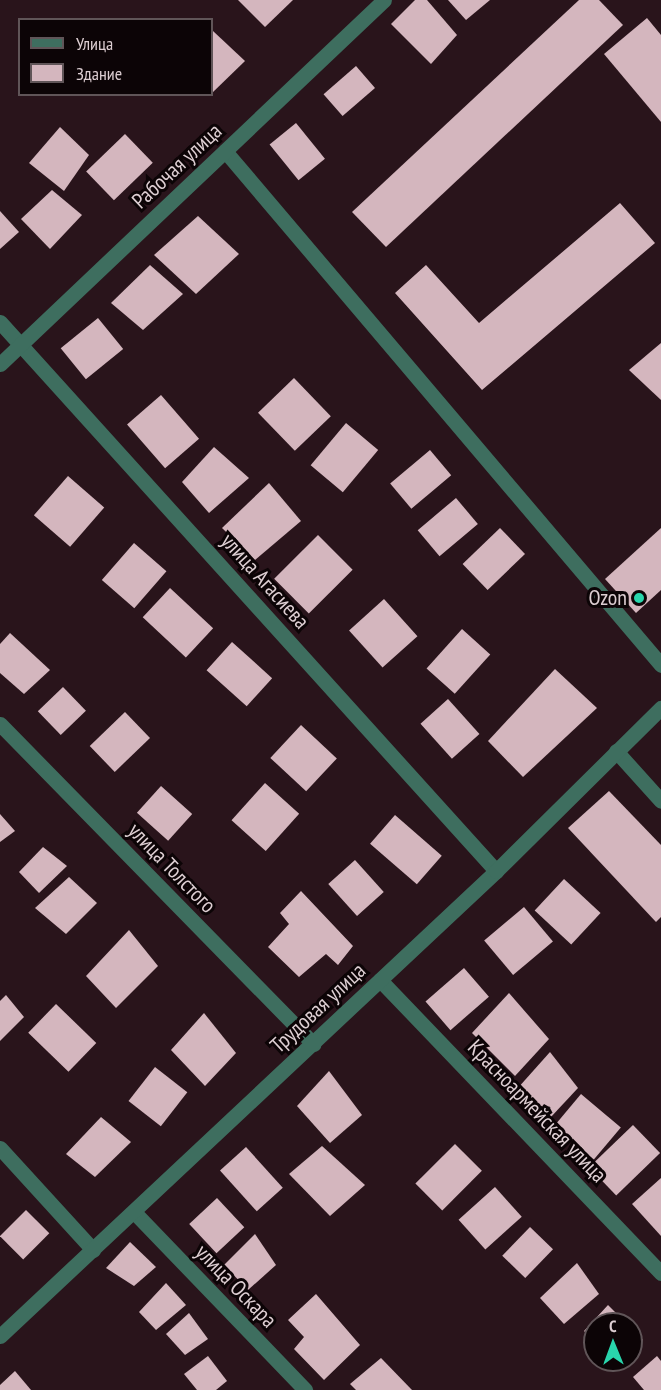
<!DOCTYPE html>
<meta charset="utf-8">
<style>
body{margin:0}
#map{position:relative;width:661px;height:1390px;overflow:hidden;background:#29141b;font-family:"PT Sans Narrow",sans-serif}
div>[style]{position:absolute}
.building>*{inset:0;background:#d4b6be;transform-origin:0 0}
.minor>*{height:15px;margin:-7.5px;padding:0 7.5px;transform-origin:7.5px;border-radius:7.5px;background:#3e6e5f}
.dots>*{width:16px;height:16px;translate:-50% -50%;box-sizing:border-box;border:3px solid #0c0406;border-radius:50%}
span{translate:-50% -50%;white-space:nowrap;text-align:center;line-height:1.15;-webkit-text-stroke:6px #0c0406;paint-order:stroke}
.street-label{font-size:22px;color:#ddced2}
.poi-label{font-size:22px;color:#ddced2}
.right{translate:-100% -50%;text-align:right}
.legend{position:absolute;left:18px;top:18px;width:195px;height:78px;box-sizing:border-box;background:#0c0406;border:2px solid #605558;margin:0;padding:8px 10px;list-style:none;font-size:18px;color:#ddced2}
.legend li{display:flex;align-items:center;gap:12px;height:30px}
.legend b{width:30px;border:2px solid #605558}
.north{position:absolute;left:583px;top:1312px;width:60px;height:60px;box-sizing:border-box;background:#0c0406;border:2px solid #605558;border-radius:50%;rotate:359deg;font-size:16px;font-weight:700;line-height:24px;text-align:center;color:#ddced2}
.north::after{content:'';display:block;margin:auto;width:21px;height:27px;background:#29d5ac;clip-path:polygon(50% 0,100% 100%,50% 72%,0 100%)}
</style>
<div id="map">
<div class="building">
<i style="clip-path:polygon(238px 0,293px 0,265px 27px)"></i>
<i style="clip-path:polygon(415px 0,427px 0,457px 35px,431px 64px,391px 24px)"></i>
<i style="clip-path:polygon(448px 0,490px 0,466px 20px)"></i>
<i style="clip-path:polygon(579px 0,599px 0,623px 25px,386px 247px,352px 212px)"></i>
<i style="clip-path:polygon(647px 18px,661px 35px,661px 122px,604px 54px)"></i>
<i style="clip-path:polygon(213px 31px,245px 61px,212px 93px,212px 33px)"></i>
<i style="left:356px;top:66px;width:29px;height:43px;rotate:49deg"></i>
<i style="left:296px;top:123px;width:46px;height:34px;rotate:51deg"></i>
<i style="clip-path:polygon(60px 127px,89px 155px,64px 191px,29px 163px)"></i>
<i style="left:125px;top:134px;width:40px;height:54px;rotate:46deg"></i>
<i style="clip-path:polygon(52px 190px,82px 215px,50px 249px,21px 219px)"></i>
<i style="clip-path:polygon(620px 203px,655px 243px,482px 390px,395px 293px,426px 265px,479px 323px)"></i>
<i style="clip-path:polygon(0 211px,19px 232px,0 249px)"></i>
<i style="clip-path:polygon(198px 216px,239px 254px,196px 294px,154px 255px)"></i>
<i style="clip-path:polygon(150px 265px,183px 294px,143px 330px,111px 303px)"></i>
<i style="left:98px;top:318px;width:40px;height:48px;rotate:51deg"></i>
<i style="clip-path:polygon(661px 343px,661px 400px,629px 370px)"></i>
<i style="left:294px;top:378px;width:53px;height:50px;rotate:46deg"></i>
<i style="left:161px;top:395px;width:58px;height:45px;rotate:49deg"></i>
<i style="left:346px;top:423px;width:42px;height:55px;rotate:40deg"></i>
<i style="clip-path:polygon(214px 447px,249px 478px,209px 513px,182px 482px)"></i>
<i style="left:430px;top:450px;width:33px;height:52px;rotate:50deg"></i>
<i style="left:68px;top:476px;width:48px;height:52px;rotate:41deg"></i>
<i style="clip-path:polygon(269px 483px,301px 521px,255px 560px,222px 528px)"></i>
<i style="left:456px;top:498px;width:34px;height:50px;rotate:50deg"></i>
<i style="left:500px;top:528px;width:36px;height:52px;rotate:46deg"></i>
<i style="clip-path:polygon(661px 528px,661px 590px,636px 613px,605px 579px)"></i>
<i style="left:318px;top:535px;width:49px;height:62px;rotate:45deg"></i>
<i style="left:134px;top:543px;width:43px;height:49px;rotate:41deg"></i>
<i style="left:170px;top:588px;width:59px;height:40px;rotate:43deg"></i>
<i style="left:384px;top:599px;width:50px;height:47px;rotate:48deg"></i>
<i style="left:462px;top:629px;width:38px;height:53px;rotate:42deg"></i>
<i style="clip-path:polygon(10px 633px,50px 670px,24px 694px,0 673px,0 644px)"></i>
<i style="left:232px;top:642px;width:54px;height:38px;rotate:42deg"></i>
<i style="clip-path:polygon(555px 669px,597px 708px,523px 777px,488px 741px)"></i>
<i style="left:63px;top:687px;width:33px;height:35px;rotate:46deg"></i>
<i style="left:448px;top:699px;width:47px;height:37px;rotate:48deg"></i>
<i style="left:125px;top:712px;width:36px;height:49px;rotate:46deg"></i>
<i style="left:301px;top:725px;width:49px;height:45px;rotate:43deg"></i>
<i style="left:265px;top:783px;width:46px;height:50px;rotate:42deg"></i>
<i style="left:161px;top:786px;width:42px;height:36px;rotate:42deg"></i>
<i style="clip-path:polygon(609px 791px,661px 845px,661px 917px,656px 922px,568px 828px)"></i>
<i style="clip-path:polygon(0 814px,15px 831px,0 842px)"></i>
<i style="left:395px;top:815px;width:62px;height:38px;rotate:41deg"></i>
<i style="clip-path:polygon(43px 847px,67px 866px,39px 893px,19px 872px)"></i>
<i style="left:355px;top:860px;width:43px;height:36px;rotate:48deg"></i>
<i style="clip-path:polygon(69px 877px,97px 903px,66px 934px,35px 908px)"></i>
<i style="left:564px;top:879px;width:50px;height:43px;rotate:43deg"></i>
<i style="clip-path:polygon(301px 891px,353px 946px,338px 965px,326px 954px,299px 977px,268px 947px,289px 924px,280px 913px)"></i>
<i style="left:524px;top:907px;width:45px;height:52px;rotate:50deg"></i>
<i style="clip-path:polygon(129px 930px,158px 966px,116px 1008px,86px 976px)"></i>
<i style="left:464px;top:968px;width:38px;height:51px;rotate:49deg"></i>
<i style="clip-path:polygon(509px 993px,549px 1039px,515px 1076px,472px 1033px)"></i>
<i style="clip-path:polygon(6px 995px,24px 1017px,0 1041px,0 1001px)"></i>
<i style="left:56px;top:1004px;width:56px;height:40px;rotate:44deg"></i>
<i style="clip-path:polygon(204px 1013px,236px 1053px,205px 1086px,171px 1050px)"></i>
<i style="clip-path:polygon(550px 1052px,578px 1088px,550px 1118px,517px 1089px)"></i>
<i style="left:155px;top:1067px;width:41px;height:43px;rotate:38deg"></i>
<i style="clip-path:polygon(329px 1071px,362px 1115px,330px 1143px,297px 1106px)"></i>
<i style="left:581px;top:1094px;width:52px;height:42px;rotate:40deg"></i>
<i style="clip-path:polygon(101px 1117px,131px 1142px,95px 1177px,66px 1154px)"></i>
<i style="left:633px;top:1125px;width:39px;height:61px;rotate:46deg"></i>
<i style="left:455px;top:1144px;width:38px;height:56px;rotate:45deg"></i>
<i style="clip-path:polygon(322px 1146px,365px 1185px,330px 1216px,289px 1174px)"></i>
<i style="left:246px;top:1147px;width:55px;height:35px;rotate:48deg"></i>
<i style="clip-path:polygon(661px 1178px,661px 1236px,632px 1204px)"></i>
<i style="left:495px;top:1187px;width:40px;height:49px;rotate:48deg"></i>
<i style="left:217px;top:1198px;width:40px;height:38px;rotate:47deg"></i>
<i style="left:26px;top:1210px;width:33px;height:37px;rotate:45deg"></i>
<i style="left:530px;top:1227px;width:32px;height:40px;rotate:44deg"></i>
<i style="clip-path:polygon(255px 1234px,276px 1265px,248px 1290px,224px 1265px)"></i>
<i style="clip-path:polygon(130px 1242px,156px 1267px,134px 1286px,106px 1268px)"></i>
<i style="clip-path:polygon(577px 1263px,599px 1294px,564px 1324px,540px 1298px)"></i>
<i style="clip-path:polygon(166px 1283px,186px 1305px,156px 1330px,139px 1312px)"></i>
<i style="clip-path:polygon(316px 1294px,360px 1345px,324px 1380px,294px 1349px,304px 1337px,288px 1320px)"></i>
<i style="clip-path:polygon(608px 1305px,627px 1324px,595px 1324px,595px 1342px,584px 1331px)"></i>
<i style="clip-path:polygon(189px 1313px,208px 1339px,185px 1355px,166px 1334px)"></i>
<i style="clip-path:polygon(631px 1328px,643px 1340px,631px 1351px)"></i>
<i style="clip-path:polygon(208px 1356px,227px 1381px,216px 1390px,197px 1390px,184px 1374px)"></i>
<i style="clip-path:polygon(657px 1356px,661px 1361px,661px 1390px,644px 1390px,633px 1377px)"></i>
<i style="clip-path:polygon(381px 1358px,412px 1390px,356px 1390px,350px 1384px)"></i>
<i style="clip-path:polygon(15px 1371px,31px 1390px,0 1390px,0 1385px)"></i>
</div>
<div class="minor">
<i style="left:225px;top:151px;width:674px;rotate:49.69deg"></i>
<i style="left:0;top:322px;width:740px;rotate:47.9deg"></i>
<i style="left:0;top:364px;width:529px;rotate:-43.47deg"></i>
<i style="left:0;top:724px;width:448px;rotate:45.6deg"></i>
<i style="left:616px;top:751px;width:67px;rotate:48deg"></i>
<i style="left:380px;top:980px;width:406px;rotate:46.2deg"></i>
<i style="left:0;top:1148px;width:138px;rotate:47.6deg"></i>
<i style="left:134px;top:1212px;width:247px;rotate:46.1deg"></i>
<i style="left:0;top:1336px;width:680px;rotate:-43.15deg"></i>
<i style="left:496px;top:871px;width:232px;rotate:-44.7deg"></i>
</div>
<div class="dots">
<i style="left:639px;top:598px;background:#29d5ac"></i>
</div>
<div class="street-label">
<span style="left:177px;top:166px;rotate:-43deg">Рабочая улица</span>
<span style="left:265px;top:581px;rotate:48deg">улица Агасиева</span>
<span style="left:172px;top:868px;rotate:46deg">улица Толстого</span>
<span style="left:318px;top:1008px;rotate:-43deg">Трудовая улица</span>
<span style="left:537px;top:1111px;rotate:46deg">Красноармейская улица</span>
<span style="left:236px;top:1286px;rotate:46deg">улица Оскара</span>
</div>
<div class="poi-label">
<span class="right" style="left:627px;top:598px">Ozon</span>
</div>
<ul class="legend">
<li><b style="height:8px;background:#3e6e5f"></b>Улица</li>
<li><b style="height:16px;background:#d4b6be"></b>Здание</li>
</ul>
<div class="north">С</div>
</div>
